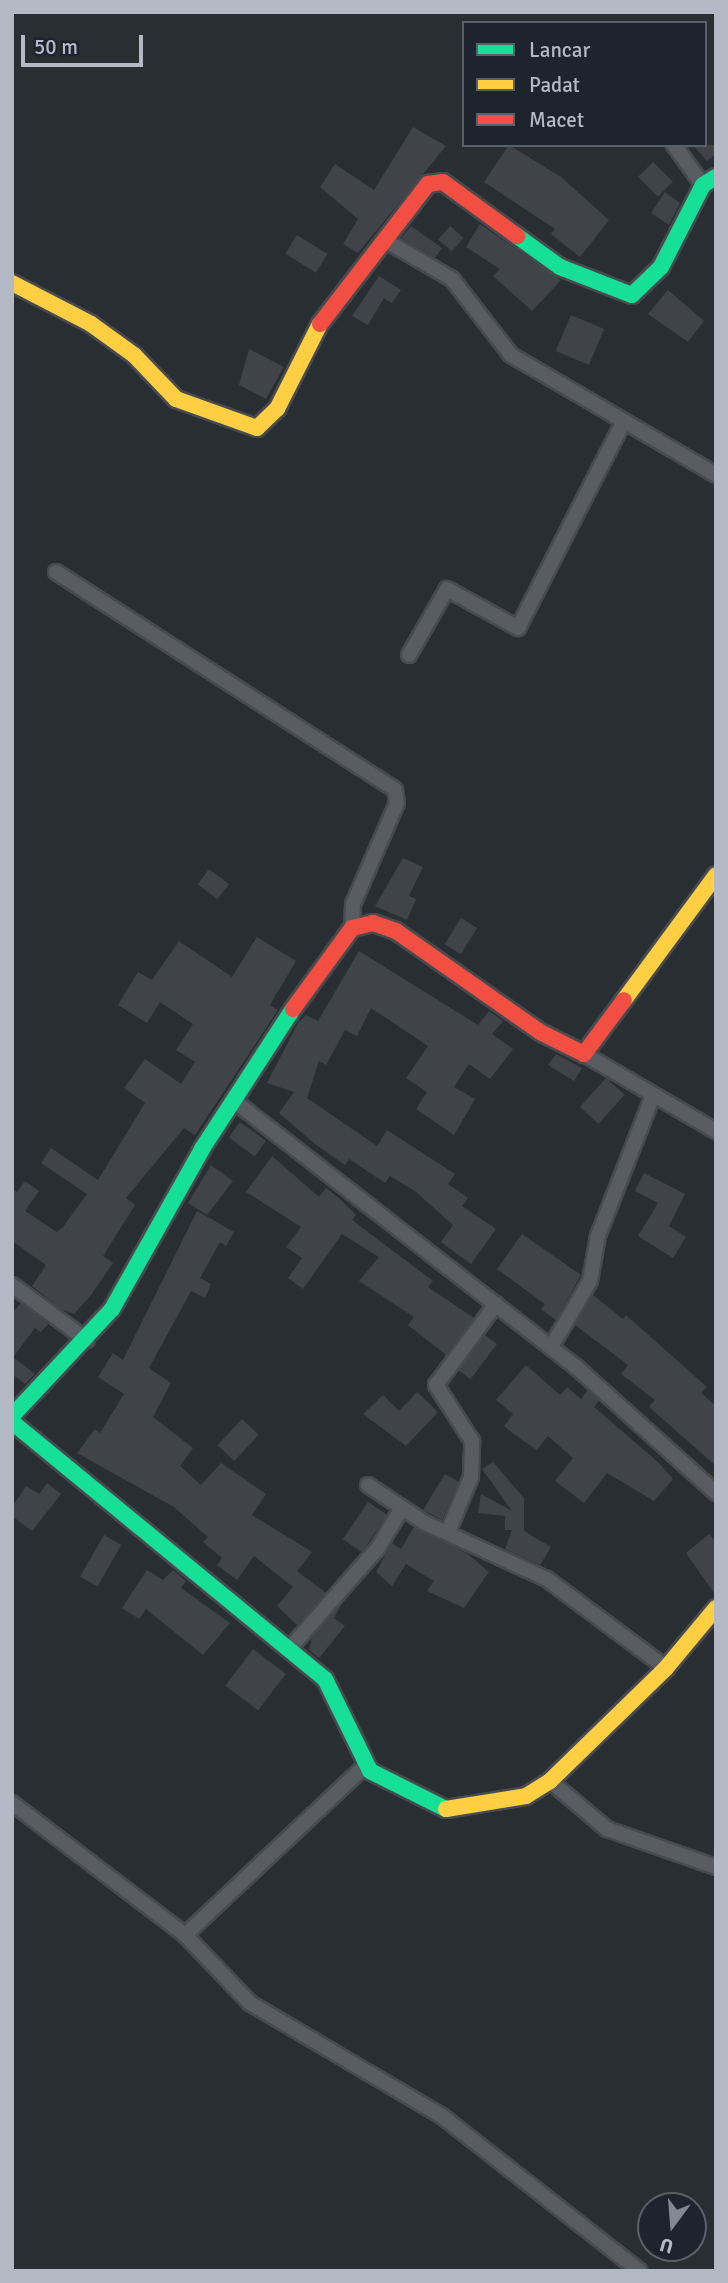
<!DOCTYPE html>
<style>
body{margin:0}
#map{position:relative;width:728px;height:2283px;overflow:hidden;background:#292e33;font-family:Signika,sans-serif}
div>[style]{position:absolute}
.building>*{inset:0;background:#404449;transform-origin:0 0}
.roads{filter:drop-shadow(2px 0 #474a4e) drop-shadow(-2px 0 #474a4e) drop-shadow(0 2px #474a4e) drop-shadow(0 -2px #474a4e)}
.street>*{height:14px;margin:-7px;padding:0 7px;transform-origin:7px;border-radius:7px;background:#595c62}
.fast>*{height:16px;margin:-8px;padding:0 8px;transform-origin:8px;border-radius:8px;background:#16e098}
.slow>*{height:16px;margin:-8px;padding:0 8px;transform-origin:8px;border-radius:8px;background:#ffcf43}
.jam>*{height:16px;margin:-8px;padding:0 8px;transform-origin:8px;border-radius:8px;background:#f24e42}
span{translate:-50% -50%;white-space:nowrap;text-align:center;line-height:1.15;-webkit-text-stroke:7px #1d242e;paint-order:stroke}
.frame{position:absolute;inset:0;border:14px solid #b3bac5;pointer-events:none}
.legend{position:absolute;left:462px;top:21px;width:245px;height:126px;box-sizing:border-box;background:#1d242e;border:2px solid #59606a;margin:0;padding:9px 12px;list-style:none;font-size:21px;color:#b3bac5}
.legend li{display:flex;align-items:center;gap:14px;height:35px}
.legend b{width:35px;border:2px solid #59606a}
.north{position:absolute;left:637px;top:2192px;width:70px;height:70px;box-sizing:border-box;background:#1d242e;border:2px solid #59606a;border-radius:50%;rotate:196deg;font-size:19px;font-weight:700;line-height:28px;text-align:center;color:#b3bac5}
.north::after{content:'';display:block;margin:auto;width:24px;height:32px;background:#838992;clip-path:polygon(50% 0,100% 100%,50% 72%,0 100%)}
.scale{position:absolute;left:21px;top:35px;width:122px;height:32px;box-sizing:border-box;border:4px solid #b3bac5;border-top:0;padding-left:9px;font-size:21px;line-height:24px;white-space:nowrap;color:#b3bac5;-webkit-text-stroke:5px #1d242e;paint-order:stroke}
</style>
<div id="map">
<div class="building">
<i style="clip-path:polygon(413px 127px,446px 146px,358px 253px,343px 244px,358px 219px,320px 187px,335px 164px,374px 190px)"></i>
<i style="clip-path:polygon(509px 145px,561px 177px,609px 220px,580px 257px,551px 234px,555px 229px,484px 182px)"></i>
<i style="clip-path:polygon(693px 145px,716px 145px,716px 154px,707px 161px)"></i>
<i style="left:653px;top:162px;width:28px;height:21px;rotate:45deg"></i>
<i style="clip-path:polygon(665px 192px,680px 203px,669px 225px,651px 213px)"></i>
<i style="clip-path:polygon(480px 224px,561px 280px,532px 311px,493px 276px,500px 269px,466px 247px)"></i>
<i style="clip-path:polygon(411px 226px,442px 248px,435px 258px,401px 238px)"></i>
<i style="left:450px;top:226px;width:18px;height:18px;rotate:41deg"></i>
<i style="left:297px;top:235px;width:36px;height:22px;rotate:32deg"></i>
<i style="clip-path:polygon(379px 276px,401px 290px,392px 303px,384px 298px,368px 325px,352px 316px)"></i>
<i style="clip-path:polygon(668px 290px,704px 321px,688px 342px,648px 314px)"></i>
<i style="left:571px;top:315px;width:36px;height:39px;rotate:23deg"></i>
<i style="clip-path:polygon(249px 349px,284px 367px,266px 399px,239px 385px)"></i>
<i style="clip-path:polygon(403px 858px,423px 867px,409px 896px,416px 899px,407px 920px,375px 906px)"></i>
<i style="left:209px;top:869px;width:25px;height:19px;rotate:37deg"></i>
<i style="left:461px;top:918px;width:19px;height:31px;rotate:32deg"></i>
<i style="clip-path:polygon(257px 937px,296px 961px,270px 1005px,278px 1010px,195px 1135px,184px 1128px,126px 1198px,135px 1205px,103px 1256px,113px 1263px,91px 1295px,74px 1314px,61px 1309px,32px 1286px,46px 1265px,12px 1241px,12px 1189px,17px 1192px,25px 1181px,39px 1191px,25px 1211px,57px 1232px,63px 1227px,87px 1194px,41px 1163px,51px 1148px,98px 1180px,145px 1103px,124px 1088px,145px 1059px,181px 1084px,195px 1062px,176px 1050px,193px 1024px,160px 1002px,147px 1023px,118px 1005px,138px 972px,152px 980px,179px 941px,232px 977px)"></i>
<i style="clip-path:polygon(359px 951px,478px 1025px,489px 1011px,503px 1021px,492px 1034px,513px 1049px,490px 1079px,469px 1064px,454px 1087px,475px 1099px,454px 1135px,416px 1109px,427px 1092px,406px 1078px,428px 1046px,371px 1008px,357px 1036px,345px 1030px,326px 1065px,319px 1061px,307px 1098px,377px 1146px,387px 1130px,455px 1174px,448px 1184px,468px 1198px,462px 1206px,496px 1229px,471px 1264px,441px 1242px,453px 1225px,416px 1192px,390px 1176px,385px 1183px,349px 1159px,345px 1165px,315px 1144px,279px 1113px,294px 1092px,267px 1083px,298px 1023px,306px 1015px,318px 1021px)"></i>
<i style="clip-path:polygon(556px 1054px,582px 1068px,574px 1081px,548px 1065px)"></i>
<i style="left:606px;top:1078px;width:25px;height:39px;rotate:42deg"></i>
<i style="left:240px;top:1122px;width:32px;height:19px;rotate:36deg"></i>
<i style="clip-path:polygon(272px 1156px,319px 1197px,326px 1188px,340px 1199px,356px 1215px,352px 1220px,433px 1281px,428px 1287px,474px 1318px,446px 1355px,408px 1325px,414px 1317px,359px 1281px,379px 1257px,342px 1234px,303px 1289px,288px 1278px,302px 1258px,286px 1247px,301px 1227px,246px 1192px)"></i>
<i style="clip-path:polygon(211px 1165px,233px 1181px,207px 1215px,188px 1203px)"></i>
<i style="clip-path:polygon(644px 1173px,685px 1194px,669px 1226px,686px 1237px,673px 1258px,638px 1236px,658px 1203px,635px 1191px)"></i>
<i style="clip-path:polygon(197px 1211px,234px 1232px,226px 1246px,220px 1242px,200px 1278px,211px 1284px,205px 1298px,191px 1291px,149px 1368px,171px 1383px,153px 1417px,193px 1448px,180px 1466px,201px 1485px,221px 1463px,266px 1494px,252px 1515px,312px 1552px,297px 1571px,326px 1593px,297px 1625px,277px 1606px,293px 1587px,254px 1556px,237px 1580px,217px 1565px,222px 1558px,203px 1542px,208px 1537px,174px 1507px,77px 1453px,95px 1429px,100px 1433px,124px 1394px,98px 1377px,113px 1353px,123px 1360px)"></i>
<i style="clip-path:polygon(522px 1234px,581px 1275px,556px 1320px,541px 1309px,545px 1304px,497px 1269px)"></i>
<i style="clip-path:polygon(593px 1295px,623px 1319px,626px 1315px,707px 1387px,701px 1393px,716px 1406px,716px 1466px,649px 1407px,655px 1400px,621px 1374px,628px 1365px,575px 1325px)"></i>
<i style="clip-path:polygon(21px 1303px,48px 1324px,41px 1332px,35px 1328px,13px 1357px,35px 1374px,25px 1384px,12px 1374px,12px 1313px)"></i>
<i style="left:485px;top:1335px;width:15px;height:44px;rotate:37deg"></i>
<i style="clip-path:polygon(526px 1365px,560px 1395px,567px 1387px,581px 1399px,588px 1390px,599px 1401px,594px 1407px,658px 1462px,673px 1479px,654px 1501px,607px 1473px,584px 1503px,555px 1481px,573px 1458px,548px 1436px,537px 1450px,515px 1435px,504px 1426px,513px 1414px,496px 1400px)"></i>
<i style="clip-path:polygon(417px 1392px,438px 1412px,406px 1446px,363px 1414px,383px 1395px,399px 1411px)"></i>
<i style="left:242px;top:1419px;width:23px;height:36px;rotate:43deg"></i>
<i style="clip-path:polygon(493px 1462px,524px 1498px,524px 1531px,551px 1547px,540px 1565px,505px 1549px,512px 1530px,505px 1530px,505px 1516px,478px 1513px,481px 1494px,512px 1511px,482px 1469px)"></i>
<i style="clip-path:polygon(445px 1474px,459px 1482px,442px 1520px,423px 1510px)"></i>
<i style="clip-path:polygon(47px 1483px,61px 1494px,32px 1531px,12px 1516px,12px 1507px,26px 1486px,39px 1494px)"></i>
<i style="left:368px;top:1502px;width:23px;height:45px;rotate:34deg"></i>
<i style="clip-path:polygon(414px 1527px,468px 1554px,489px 1572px,464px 1608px,427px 1591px,434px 1581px,406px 1564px,392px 1586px,376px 1572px,392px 1543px,401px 1549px)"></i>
<i style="clip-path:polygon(709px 1534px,716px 1542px,716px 1596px,686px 1553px)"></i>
<i style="left:104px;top:1535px;width:20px;height:48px;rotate:30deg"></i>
<i style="clip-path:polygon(147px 1570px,163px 1580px,173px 1570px,186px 1581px,181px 1588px,230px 1623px,203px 1655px,146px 1609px,139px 1619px,122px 1608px)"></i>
<i style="clip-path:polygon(341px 1605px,334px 1618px,345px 1626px,319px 1658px,309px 1650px,312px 1637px)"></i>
<i style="left:253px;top:1649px;width:41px;height:46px;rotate:37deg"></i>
</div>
<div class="roads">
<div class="street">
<i style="left:674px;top:145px;width:49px;rotate:54.1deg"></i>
<i style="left:388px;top:242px;width:74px;rotate:30deg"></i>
<i style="left:452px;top:279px;width:96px;rotate:52.2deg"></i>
<i style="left:511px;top:355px;width:238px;rotate:30.3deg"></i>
<i style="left:56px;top:572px;width:403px;rotate:32.7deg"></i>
<i style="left:395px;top:790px;width:13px;rotate:81deg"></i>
<i style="left:397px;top:803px;width:110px;rotate:113.5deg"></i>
<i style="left:353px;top:904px;width:24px;rotate:92deg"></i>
<i style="left:409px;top:655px;width:76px;rotate:-60.1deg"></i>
<i style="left:447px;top:589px;width:81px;rotate:28.8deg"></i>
<i style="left:518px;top:628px;width:230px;rotate:-62.9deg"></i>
<i style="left:584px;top:1054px;width:153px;rotate:30.3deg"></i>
<i style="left:233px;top:1100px;width:433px;rotate:37.9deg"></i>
<i style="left:575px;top:1366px;width:190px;rotate:42deg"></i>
<i style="left:12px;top:1285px;width:93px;rotate:36.3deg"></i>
<i style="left:551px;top:1347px;width:77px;rotate:-59.4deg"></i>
<i style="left:590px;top:1281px;width:46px;rotate:-79.9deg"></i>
<i style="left:598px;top:1236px;width:150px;rotate:-68.6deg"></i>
<i style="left:368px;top:1485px;width:69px;rotate:33.7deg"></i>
<i style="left:425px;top:1523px;width:134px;rotate:24.7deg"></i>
<i style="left:547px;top:1579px;width:149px;rotate:36.8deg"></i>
<i style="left:448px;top:1532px;width:60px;rotate:-67.3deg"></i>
<i style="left:471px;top:1477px;width:36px;rotate:-88deg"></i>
<i style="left:472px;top:1441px;width:67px;rotate:-122.7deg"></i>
<i style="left:436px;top:1385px;width:101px;rotate:-53.5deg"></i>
<i style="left:290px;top:1648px;width:133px;rotate:-48.7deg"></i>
<i style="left:378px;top:1548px;width:47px;rotate:-59deg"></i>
<i style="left:550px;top:1781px;width:75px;rotate:40.1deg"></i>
<i style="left:607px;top:1829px;width:115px;rotate:19.2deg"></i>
<i style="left:12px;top:1803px;width:218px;rotate:37.3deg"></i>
<i style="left:185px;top:1935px;width:250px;rotate:-43.2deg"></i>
<i style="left:185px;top:1935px;width:94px;rotate:46.3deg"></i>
<i style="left:250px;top:2003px;width:223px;rotate:30.5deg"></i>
<i style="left:442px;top:2116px;width:251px;rotate:38.1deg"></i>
</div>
<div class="fast">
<i style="left:517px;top:236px;width:53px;rotate:35.8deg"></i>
<i style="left:560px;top:267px;width:77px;rotate:21.3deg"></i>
<i style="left:632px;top:295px;width:40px;rotate:-44deg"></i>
<i style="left:661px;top:267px;width:92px;rotate:-62.9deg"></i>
<i style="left:703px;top:185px;width:15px;rotate:-32deg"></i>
<i style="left:12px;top:1416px;width:146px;rotate:-46.9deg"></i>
<i style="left:112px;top:1309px;width:184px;rotate:-60.6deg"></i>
<i style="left:202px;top:1149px;width:167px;rotate:-57deg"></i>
<i style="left:12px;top:1422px;width:405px;rotate:39.4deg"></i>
<i style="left:325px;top:1679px;width:102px;rotate:63.9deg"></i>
<i style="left:370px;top:1771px;width:85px;rotate:26.6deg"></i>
</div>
<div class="slow">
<i style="left:12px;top:283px;width:89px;rotate:27.4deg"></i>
<i style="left:91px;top:324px;width:53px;rotate:35.8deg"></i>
<i style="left:134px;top:355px;width:61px;rotate:46.3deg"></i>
<i style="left:176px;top:399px;width:86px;rotate:19.7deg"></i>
<i style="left:257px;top:428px;width:28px;rotate:-44deg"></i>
<i style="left:277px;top:409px;width:95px;rotate:-63.2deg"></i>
<i style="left:624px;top:1000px;width:155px;rotate:-53.6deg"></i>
<i style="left:446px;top:1809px;width:81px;rotate:-9.2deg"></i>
<i style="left:526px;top:1796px;width:28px;rotate:-32deg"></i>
<i style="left:550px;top:1781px;width:162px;rotate:-44.2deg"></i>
<i style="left:666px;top:1668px;width:78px;rotate:-50.2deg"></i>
</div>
<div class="jam">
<i style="left:320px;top:324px;width:177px;rotate:-52.4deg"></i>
<i style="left:428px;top:184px;width:15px;rotate:-8deg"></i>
<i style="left:443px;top:182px;width:92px;rotate:36.1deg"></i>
<i style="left:293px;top:1009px;width:100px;rotate:-53.9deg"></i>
<i style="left:352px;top:928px;width:22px;rotate:-13deg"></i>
<i style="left:373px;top:923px;width:24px;rotate:19deg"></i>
<i style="left:396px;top:931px;width:176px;rotate:35deg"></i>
<i style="left:540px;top:1032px;width:49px;rotate:26.6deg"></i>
<i style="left:584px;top:1054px;width:67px;rotate:-53.5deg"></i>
</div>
</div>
<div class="frame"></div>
<ul class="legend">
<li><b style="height:9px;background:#16e098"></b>Lancar</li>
<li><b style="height:9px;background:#ffcf43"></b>Padat</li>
<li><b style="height:9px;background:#f24e42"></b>Macet</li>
</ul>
<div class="north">U</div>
<div class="scale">50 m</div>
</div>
